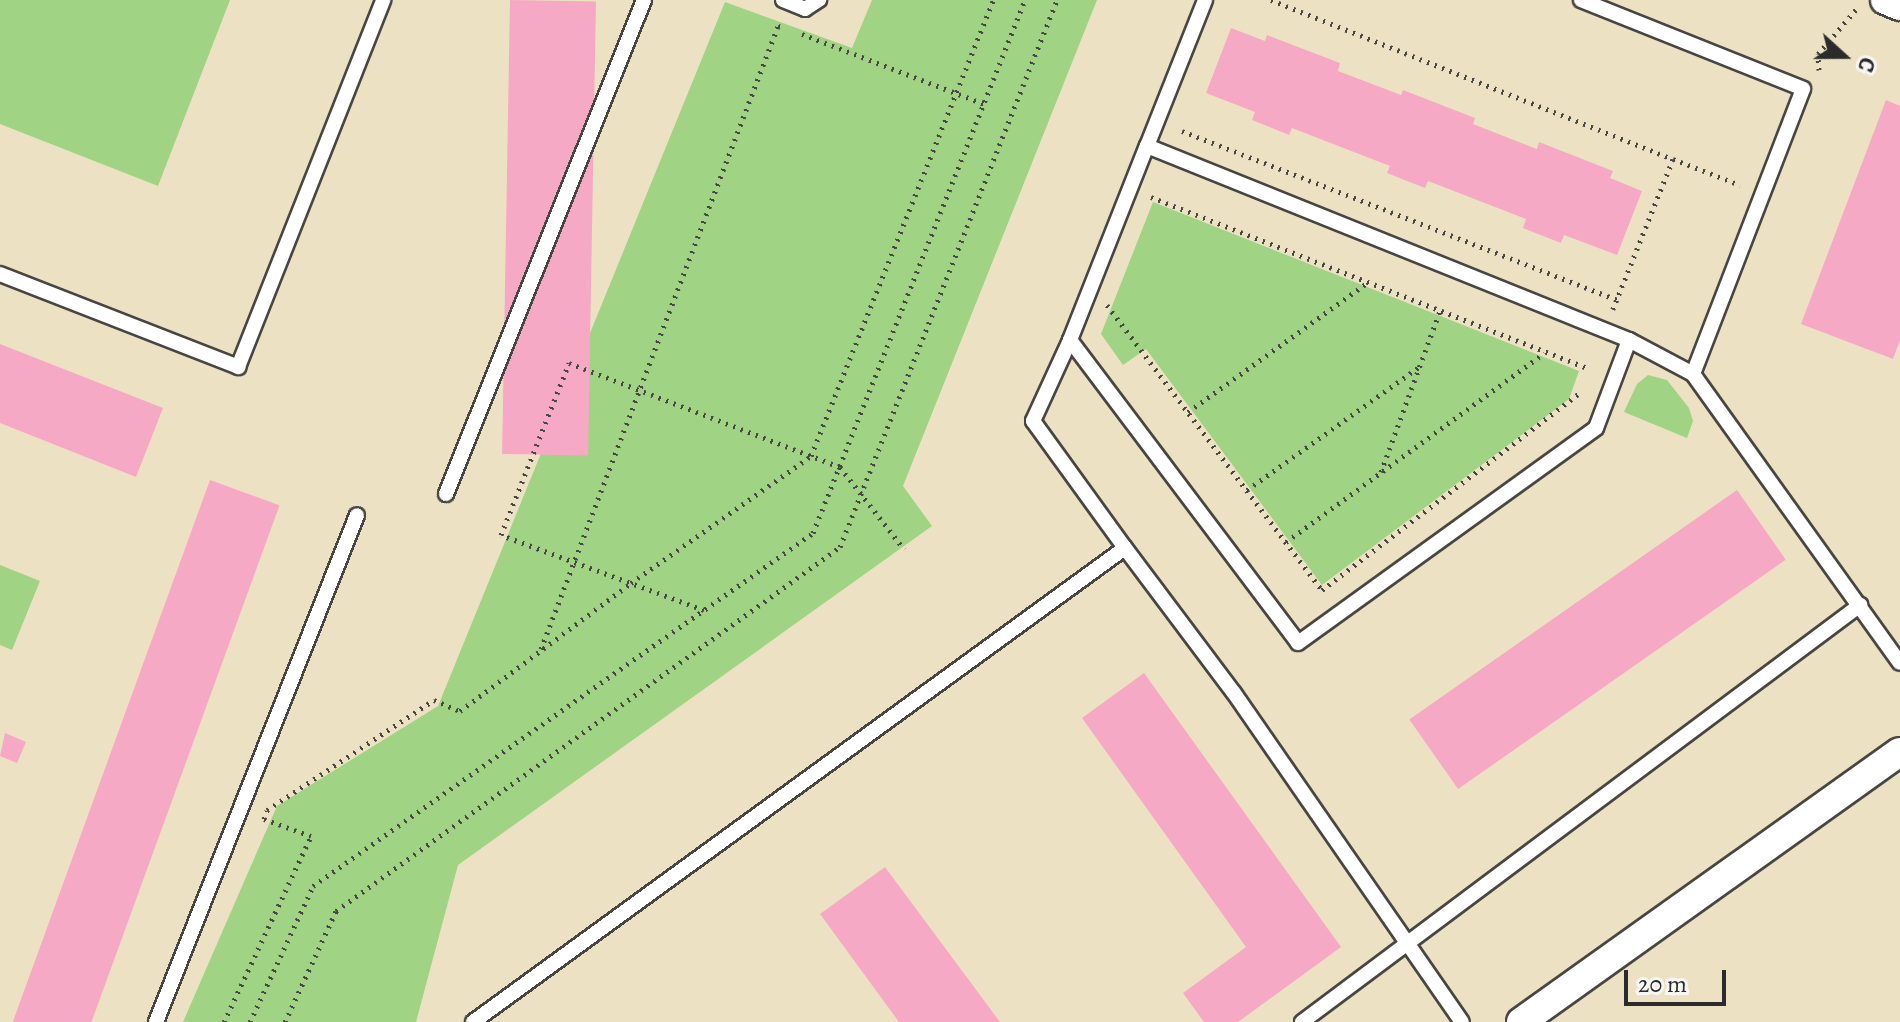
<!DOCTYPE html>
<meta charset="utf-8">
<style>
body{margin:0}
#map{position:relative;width:1900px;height:1022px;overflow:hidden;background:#ece2c3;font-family:Alegreya,serif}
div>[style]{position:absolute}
.green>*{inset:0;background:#a0d383}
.building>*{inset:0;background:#f6a9c4;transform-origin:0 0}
.path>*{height:5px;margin-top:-2.5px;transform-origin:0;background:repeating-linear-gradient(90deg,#484642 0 2px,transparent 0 8px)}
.roads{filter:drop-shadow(2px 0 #484642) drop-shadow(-2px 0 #484642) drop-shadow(0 2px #484642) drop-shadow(0 -2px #484642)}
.service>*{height:14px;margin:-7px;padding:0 7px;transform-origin:7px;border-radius:7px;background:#fff}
.minor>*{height:28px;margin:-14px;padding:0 14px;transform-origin:14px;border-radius:14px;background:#fff}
span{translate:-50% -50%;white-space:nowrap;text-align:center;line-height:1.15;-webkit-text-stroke:7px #f6f6f2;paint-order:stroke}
.north{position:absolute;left:1804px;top:16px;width:80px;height:80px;-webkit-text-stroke:6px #f6f6f2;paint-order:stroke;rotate:111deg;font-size:22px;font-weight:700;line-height:32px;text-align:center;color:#2b2b2b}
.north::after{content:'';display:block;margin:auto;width:28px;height:36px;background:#2b2b2b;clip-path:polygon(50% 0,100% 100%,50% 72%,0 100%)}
.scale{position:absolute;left:1624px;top:970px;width:102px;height:36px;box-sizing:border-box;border:4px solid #2b2b2b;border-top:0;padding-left:10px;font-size:24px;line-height:28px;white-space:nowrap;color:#2b2b2b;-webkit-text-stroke:6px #f6f6f2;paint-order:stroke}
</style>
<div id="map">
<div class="green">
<i style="clip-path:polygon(0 0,230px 0,158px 186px,0 124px)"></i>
<i style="clip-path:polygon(872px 0,1097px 0,903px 486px,932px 526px,458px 865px,416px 1022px,183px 1022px,277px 806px,438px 706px,725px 2px,852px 48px)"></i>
<i style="clip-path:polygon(1153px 202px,1579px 371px,1569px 399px,1322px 585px,1146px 349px,1123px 365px,1101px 334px)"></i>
<i style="clip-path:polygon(1648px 375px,1667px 380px,1689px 408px,1693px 421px,1687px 438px,1624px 412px,1637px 384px)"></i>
<i style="clip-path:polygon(0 565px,40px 581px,12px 650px,0 645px)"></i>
</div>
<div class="building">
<i style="left:510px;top:0;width:86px;height:454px;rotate:1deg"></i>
<i style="clip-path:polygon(1231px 28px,1265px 41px,1267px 35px,1340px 63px,1338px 71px,1401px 95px,1403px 90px,1475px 118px,1473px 124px,1537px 149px,1539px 142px,1613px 171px,1610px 178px,1642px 191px,1617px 255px,1564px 235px,1561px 243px,1523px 228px,1526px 219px,1428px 181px,1425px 188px,1407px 181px,1387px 173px,1390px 166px,1292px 128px,1289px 135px,1252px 120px,1255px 112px,1206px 93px)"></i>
<i style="clip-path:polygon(1886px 100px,1900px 106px,1900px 340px,1893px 359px,1801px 324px)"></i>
<i style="clip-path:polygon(0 344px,163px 408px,136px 477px,0 423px)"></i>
<i style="left:210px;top:480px;width:74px;height:576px;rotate:20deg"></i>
<i style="left:1737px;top:490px;width:85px;height:400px;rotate:55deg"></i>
<i style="clip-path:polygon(1144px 673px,1341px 947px,1238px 1022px,1204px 1022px,1183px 993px,1246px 947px,1082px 718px)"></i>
<i style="clip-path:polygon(5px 733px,26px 742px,17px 763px,0 756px)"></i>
<i style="clip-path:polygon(885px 867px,1000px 1022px,899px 1022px,820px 914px)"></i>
</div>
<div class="path">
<i style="left:1271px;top:0;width:432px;rotate:21.6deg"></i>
<i style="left:1673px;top:159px;width:162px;rotate:111.8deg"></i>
<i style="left:802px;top:34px;width:195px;rotate:21deg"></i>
<i style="left:1819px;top:70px;width:16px;rotate:-94deg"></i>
<i style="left:1818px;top:54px;width:62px;rotate:-49.6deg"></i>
<i style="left:1182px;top:131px;width:467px;rotate:21.2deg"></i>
<i style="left:1673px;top:159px;width:72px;rotate:21.2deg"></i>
<i style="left:1151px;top:197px;width:471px;rotate:21.4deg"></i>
<i style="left:1107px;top:305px;width:357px;rotate:53deg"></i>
<i style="left:1322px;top:590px;width:325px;rotate:-37.4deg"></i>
<i style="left:1188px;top:412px;width:221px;rotate:-35.8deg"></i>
<i style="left:1381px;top:472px;width:171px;rotate:-69.9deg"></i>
<i style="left:1247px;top:490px;width:211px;rotate:-35.6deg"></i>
<i style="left:1286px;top:542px;width:320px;rotate:-36.2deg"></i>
<i style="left:704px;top:610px;width:216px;rotate:-159.7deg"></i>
<i style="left:501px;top:535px;width:185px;rotate:-68.4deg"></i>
<i style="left:569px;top:363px;width:290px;rotate:21deg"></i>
<i style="left:840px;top:467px;width:104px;rotate:52deg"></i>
<i style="left:541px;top:649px;width:667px;rotate:-69.17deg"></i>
<i style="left:778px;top:26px;width:3px;rotate:18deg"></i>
<i style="left:224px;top:1022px;width:205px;rotate:-64.9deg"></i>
<i style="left:311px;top:836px;width:50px;rotate:-160.1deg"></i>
<i style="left:264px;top:819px;width:9px;rotate:-72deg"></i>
<i style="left:267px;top:810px;width:200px;rotate:-33.4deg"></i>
<i style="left:434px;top:700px;width:28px;rotate:23deg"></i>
<i style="left:460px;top:711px;width:214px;rotate:-36.8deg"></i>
<i style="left:631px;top:583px;width:220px;rotate:-35.2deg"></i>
<i style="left:811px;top:456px;width:491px;rotate:-68.2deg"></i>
<i style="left:250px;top:1022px;width:150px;rotate:-65.1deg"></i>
<i style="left:313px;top:886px;width:612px;rotate:-35.22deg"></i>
<i style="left:813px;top:533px;width:574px;rotate:-68.31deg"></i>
<i style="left:285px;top:1022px;width:122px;rotate:-65.3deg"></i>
<i style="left:336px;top:911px;width:622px;rotate:-35.84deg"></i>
<i style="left:840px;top:547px;width:588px;rotate:-68.36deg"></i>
</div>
<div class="roads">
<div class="service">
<i style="left:783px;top:0;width:24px;rotate:22deg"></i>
<i style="left:805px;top:9px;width:17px;rotate:-33deg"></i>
<i style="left:1581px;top:0;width:239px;rotate:21.8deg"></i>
<i style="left:1803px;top:89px;width:305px;rotate:111.1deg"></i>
<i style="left:1147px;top:146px;width:157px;rotate:-68.3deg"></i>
<i style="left:0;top:274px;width:256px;rotate:21.3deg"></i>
<i style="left:238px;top:367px;width:395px;rotate:-68.4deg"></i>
<i style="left:1070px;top:340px;width:379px;rotate:53deg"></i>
<i style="left:1298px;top:643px;width:367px;rotate:-35.8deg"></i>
<i style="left:1596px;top:428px;width:94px;rotate:-69.4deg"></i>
<i style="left:1629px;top:340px;width:72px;rotate:28deg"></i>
<i style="left:1693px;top:374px;width:355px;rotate:54.4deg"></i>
<i style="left:446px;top:494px;width:532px;rotate:-68.16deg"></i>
<i style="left:1125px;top:548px;width:181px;rotate:53.1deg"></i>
<i style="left:1234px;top:693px;width:400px;rotate:55.3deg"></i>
<i style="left:156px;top:1022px;width:545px;rotate:-68.37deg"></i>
<i style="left:473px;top:1022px;width:806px;rotate:-36.02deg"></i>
<i style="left:1125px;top:548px;width:157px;rotate:-125.9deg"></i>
<i style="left:1033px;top:421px;width:89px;rotate:-65.4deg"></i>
<i style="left:1070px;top:340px;width:209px;rotate:-68.4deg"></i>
<i style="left:1147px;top:146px;width:520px;rotate:21.92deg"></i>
<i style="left:1302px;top:1022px;width:697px;rotate:-36.77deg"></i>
</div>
<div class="minor">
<i style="left:1885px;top:0;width:16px;rotate:22deg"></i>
<i style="left:1521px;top:1022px;width:465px;rotate:-35.5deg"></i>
</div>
</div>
<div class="north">С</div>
<div class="scale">20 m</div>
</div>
